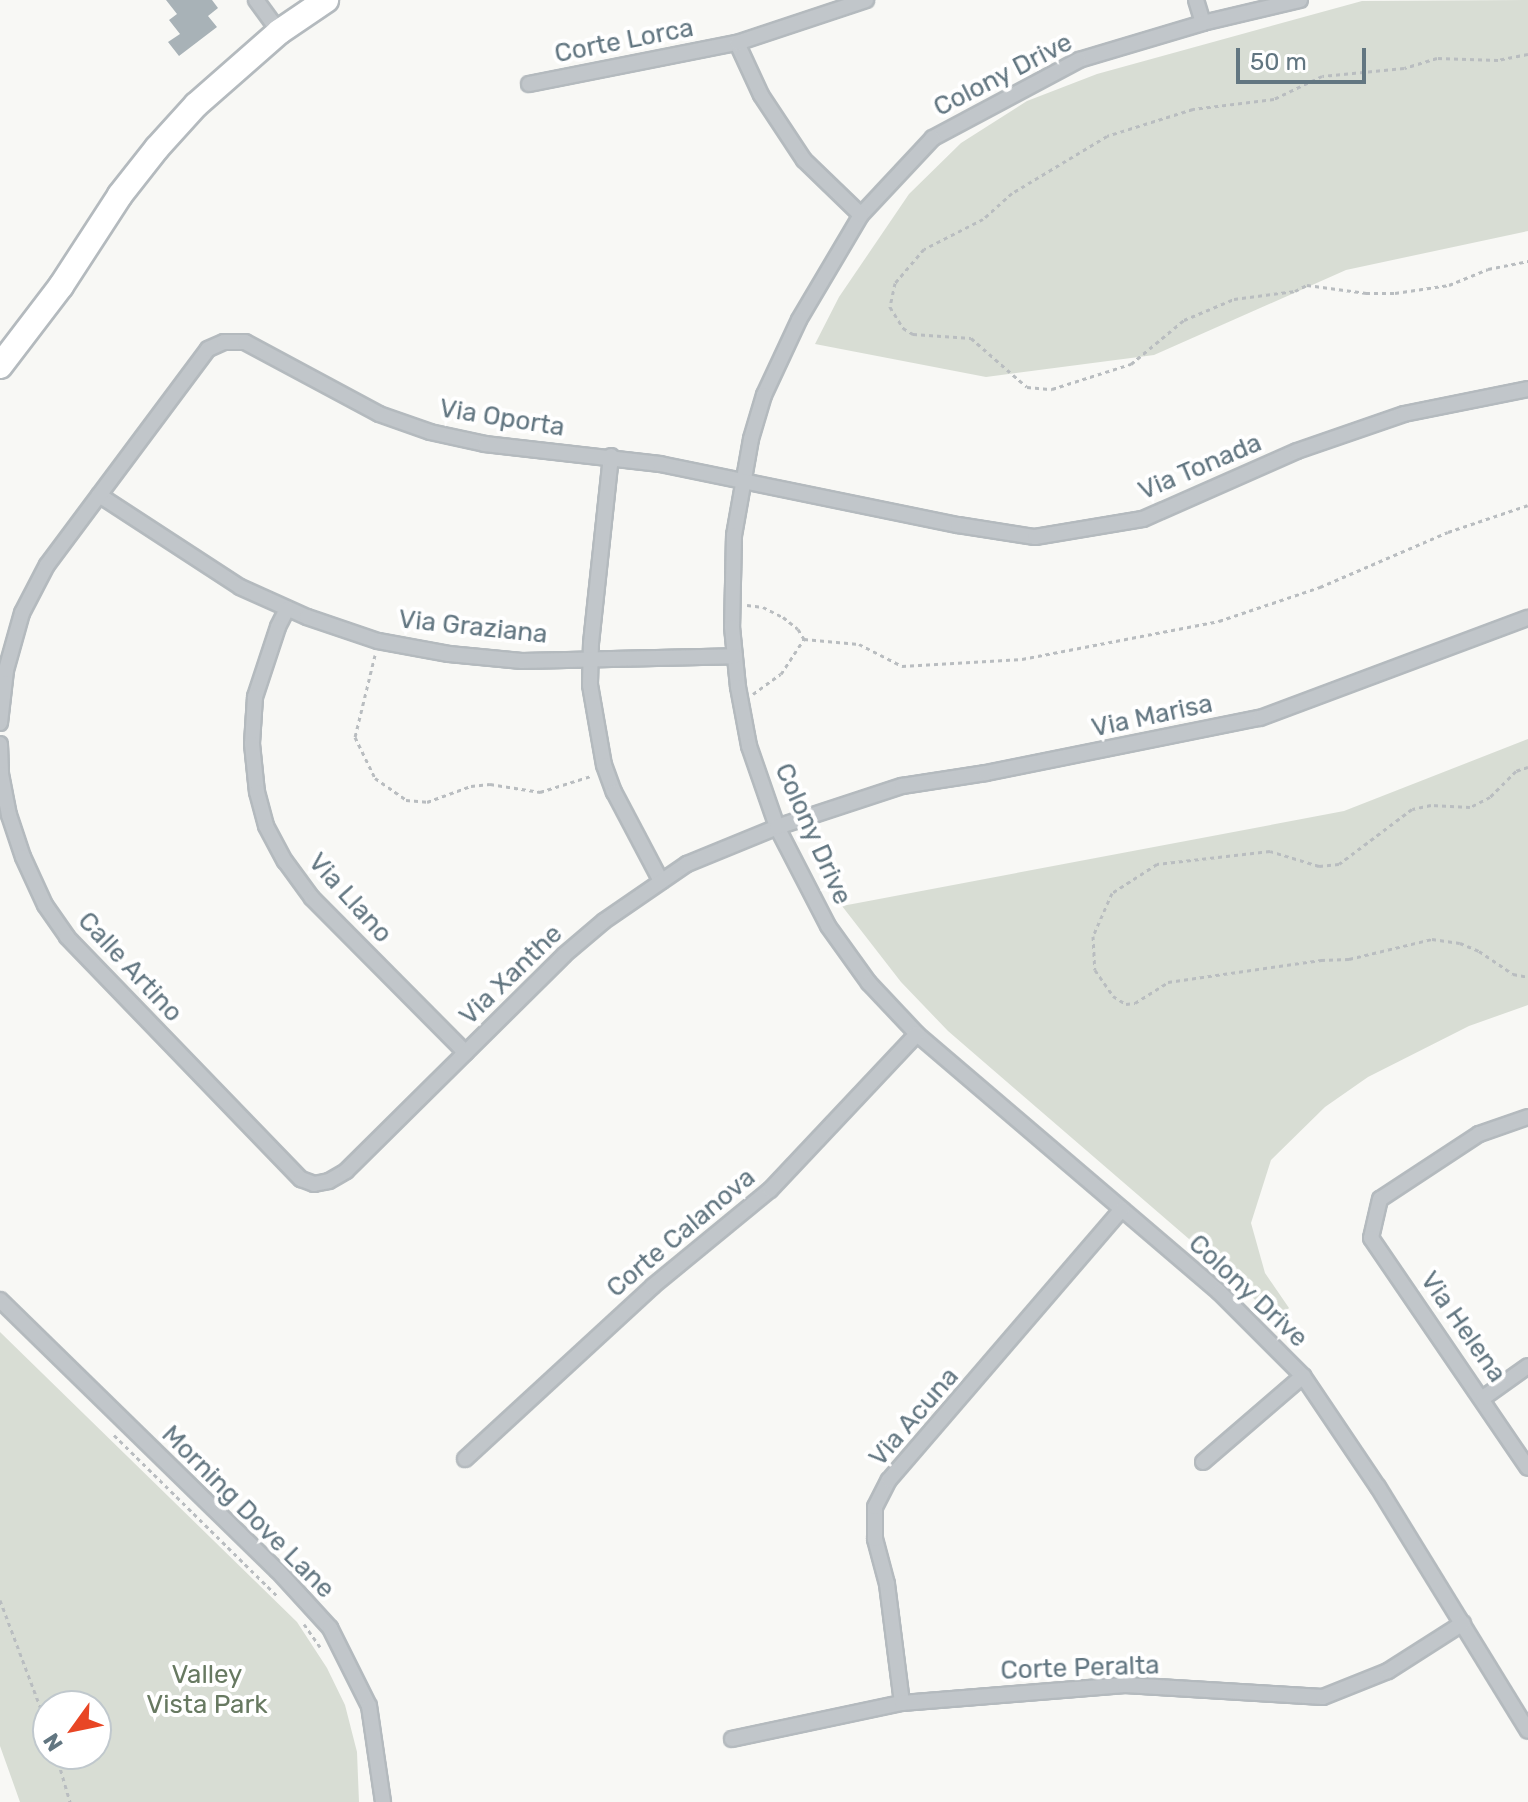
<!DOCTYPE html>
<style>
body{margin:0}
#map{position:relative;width:1528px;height:1802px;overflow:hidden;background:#f8f8f5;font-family:Rubik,sans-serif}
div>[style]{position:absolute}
.green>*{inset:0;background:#d8ddd4}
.building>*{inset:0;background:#a8b2b7}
.path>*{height:3px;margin-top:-1.5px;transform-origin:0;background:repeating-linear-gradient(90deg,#b9bdc0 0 4px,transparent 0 8px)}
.roads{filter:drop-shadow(2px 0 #b4babe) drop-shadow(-2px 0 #b4babe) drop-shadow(0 2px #b4babe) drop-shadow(0 -2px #b4babe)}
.street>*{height:14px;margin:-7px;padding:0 7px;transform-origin:7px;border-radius:7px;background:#c1c6ca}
.primary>*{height:24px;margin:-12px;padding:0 12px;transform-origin:12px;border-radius:12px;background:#fff}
span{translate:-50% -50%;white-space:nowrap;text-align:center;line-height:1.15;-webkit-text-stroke:8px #fff;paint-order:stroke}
.street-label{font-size:26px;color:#627681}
.park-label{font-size:26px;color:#677961}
.north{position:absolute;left:32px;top:1690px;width:80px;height:80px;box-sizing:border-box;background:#fff;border:2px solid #c0c8cd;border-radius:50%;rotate:237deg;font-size:22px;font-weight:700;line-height:32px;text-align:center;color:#627681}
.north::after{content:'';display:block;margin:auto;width:28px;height:36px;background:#e84625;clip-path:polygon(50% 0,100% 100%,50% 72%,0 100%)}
.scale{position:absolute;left:1236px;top:48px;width:130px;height:36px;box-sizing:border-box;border:4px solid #627681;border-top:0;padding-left:10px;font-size:24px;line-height:28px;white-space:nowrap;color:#627681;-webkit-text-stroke:6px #fff;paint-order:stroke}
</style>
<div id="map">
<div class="green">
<i style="clip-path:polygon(1528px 0,1528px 231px,1346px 270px,1154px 355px,986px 377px,815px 344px,839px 297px,909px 194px,961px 143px,1027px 101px,1097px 74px,1362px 1px)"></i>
<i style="clip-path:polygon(1528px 739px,1528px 1005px,1469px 1026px,1368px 1077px,1325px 1107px,1271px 1160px,1251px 1223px,1265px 1273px,1289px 1308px,1276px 1320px,1218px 1264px,948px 1031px,901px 982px,842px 906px,1344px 811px)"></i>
<i style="clip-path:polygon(evenodd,0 1332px,297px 1622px,327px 1668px,345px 1705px,357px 1752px,359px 1802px,20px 1802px,0 1746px,0 1332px,48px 1706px,96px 1706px,96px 1754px,48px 1754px,48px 1706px)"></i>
</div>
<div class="building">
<i style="clip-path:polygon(166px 0,212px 0,218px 8px,208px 16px,217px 27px,179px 56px,168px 42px,180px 34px,169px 20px,177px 14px)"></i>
</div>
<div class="path">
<i style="left:1528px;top:54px;width:31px;rotate:169deg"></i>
<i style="left:1498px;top:60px;width:61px;rotate:-178.1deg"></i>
<i style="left:1437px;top:58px;width:34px;rotate:163deg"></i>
<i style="left:1404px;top:68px;width:82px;rotate:174.4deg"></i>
<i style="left:1322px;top:76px;width:53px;rotate:154.4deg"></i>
<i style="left:1274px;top:99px;width:82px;rotate:173deg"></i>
<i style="left:1193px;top:109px;width:90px;rotate:162.6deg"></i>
<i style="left:1107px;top:136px;width:111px;rotate:149deg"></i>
<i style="left:1012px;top:193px;width:39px;rotate:138deg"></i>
<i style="left:983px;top:219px;width:66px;rotate:153deg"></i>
<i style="left:924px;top:249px;width:45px;rotate:130.5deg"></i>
<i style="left:895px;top:283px;width:25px;rotate:102deg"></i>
<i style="left:890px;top:307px;width:25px;rotate:58deg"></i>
<i style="left:903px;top:328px;width:12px;rotate:31deg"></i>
<i style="left:913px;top:334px;width:58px;rotate:3.9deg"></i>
<i style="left:971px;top:338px;width:74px;rotate:41.2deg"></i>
<i style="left:1027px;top:387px;width:25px;rotate:5deg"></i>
<i style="left:1052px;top:389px;width:83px;rotate:-17.6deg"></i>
<i style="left:1131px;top:364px;width:69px;rotate:-39.7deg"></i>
<i style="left:1184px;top:320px;width:54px;rotate:-22.8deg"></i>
<i style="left:1234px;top:299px;width:62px;rotate:-7.5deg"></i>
<i style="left:1295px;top:291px;width:13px;rotate:-27deg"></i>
<i style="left:1307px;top:285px;width:60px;rotate:7.7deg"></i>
<i style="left:1366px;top:293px;width:29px"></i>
<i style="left:1395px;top:293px;width:55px;rotate:-8.4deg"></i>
<i style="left:1449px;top:285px;width:42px;rotate:-22.3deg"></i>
<i style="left:1488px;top:269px;width:41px;rotate:-11.3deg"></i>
<i style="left:747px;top:605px;width:16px;rotate:7deg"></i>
<i style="left:763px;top:607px;width:22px;rotate:27deg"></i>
<i style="left:783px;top:617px;width:19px;rotate:39deg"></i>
<i style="left:798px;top:629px;width:12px;rotate:59deg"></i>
<i style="left:804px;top:639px;width:55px;rotate:5.2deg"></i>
<i style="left:859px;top:644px;width:48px;rotate:27.1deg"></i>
<i style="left:902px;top:666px;width:120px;rotate:-3.3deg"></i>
<i style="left:1022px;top:659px;width:201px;rotate:-10.9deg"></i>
<i style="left:1219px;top:621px;width:107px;rotate:-18.6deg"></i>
<i style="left:1320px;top:587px;width:139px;rotate:-23.3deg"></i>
<i style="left:1448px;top:532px;width:84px;rotate:-18.6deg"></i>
<i style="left:375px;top:655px;width:84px;rotate:103.7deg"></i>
<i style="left:355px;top:737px;width:46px;rotate:64deg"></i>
<i style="left:375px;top:778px;width:38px;rotate:35deg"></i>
<i style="left:406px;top:800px;width:21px;rotate:5deg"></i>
<i style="left:427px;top:802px;width:47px;rotate:-20deg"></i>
<i style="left:471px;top:786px;width:19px;rotate:-6deg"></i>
<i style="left:490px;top:784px;width:51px;rotate:9.1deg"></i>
<i style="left:540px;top:792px;width:53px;rotate:-17.4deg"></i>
<i style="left:753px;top:694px;width:34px;rotate:-36deg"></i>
<i style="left:781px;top:674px;width:42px;rotate:-56.7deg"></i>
<i style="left:1528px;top:767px;width:13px;rotate:162deg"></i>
<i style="left:1516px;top:771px;width:37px;rotate:135deg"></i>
<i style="left:1490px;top:797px;width:22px;rotate:153deg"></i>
<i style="left:1470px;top:807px;width:39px;rotate:-177deg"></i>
<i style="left:1431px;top:805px;width:19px;rotate:168deg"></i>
<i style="left:1412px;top:809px;width:91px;rotate:143deg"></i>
<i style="left:1339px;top:864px;width:20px;rotate:174deg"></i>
<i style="left:1319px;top:866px;width:51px;rotate:-163deg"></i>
<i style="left:1270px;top:851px;width:114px;rotate:173.4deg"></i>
<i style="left:1157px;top:864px;width:54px;rotate:147.2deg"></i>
<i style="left:1112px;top:893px;width:47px;rotate:113.8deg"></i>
<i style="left:1093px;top:936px;width:34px;rotate:87deg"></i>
<i style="left:1095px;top:970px;width:32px;rotate:55deg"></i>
<i style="left:1113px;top:996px;width:15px;rotate:32deg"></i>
<i style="left:1126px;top:1004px;width:9px;rotate:-6deg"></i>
<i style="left:1135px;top:1003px;width:39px;rotate:-32deg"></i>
<i style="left:1168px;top:982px;width:155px;rotate:-8.2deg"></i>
<i style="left:1321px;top:960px;width:28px;rotate:-2deg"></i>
<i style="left:1349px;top:959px;width:85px;rotate:-13.5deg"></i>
<i style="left:1432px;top:939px;width:28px;rotate:8deg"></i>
<i style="left:1460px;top:943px;width:21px;rotate:23deg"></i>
<i style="left:1479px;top:951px;width:41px;rotate:34.1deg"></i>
<i style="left:1513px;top:974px;width:15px;rotate:11deg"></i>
<i style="left:114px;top:1435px;width:229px;rotate:44.6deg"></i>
<i style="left:0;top:1600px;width:137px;rotate:69.4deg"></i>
<i style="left:304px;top:1624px;width:28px;rotate:55deg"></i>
<i style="left:56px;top:1754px;width:50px;rotate:73.7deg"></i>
</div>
<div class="roads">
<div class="street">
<i style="left:256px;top:0;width:39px;rotate:54deg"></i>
<i style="left:1196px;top:0;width:24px;rotate:73deg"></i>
<i style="left:1300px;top:0;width:100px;rotate:166.7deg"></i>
<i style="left:1203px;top:23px;width:129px;rotate:163.4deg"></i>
<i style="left:1079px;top:60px;width:166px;rotate:151.9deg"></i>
<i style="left:933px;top:138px;width:105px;rotate:133.1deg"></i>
<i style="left:861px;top:215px;width:122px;rotate:120.6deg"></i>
<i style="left:799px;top:320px;width:83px;rotate:115deg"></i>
<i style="left:764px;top:395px;width:46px;rotate:106.5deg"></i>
<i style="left:751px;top:439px;width:97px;rotate:100deg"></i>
<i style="left:734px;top:535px;width:92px;rotate:91.2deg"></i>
<i style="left:732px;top:627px;width:60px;rotate:84.3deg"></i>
<i style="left:738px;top:687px;width:60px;rotate:79.4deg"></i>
<i style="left:749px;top:746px;width:86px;rotate:70.9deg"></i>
<i style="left:777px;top:827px;width:111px;rotate:62.7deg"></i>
<i style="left:828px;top:926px;width:70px;rotate:54.3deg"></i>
<i style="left:869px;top:983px;width:70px;rotate:46.7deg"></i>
<i style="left:917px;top:1034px;width:397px;rotate:40.5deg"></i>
<i style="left:1219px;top:1292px;width:119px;rotate:45deg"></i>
<i style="left:1303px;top:1376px;width:134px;rotate:56deg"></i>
<i style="left:1378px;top:1487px;width:286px;rotate:58.4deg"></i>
<i style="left:737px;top:43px;width:57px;rotate:65.2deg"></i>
<i style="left:761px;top:95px;width:78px;rotate:56.5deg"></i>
<i style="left:804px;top:160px;width:79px;rotate:44deg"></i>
<i style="left:529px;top:84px;width:212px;rotate:-11.2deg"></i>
<i style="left:737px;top:43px;width:136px;rotate:-18.4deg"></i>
<i style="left:611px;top:456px;width:188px;rotate:96.1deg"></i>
<i style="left:591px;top:643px;width:42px;rotate:91.4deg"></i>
<i style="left:590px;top:685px;width:81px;rotate:80.1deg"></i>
<i style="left:604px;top:765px;width:29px;rotate:70deg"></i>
<i style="left:614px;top:792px;width:101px;rotate:62.2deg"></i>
<i style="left:99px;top:495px;width:168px;rotate:33.1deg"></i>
<i style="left:240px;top:587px;width:73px;rotate:24.1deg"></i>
<i style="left:307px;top:617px;width:75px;rotate:18.7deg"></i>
<i style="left:378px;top:641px;width:72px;rotate:10.4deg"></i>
<i style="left:449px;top:654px;width:73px;rotate:5.5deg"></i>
<i style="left:522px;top:661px;width:213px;rotate:-1.3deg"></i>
<i style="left:287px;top:609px;width:20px;rotate:117deg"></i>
<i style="left:278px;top:627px;width:74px;rotate:108.2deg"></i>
<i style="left:255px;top:697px;width:47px;rotate:93.7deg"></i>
<i style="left:252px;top:744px;width:48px;rotate:84.1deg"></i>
<i style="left:257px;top:792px;width:35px;rotate:75deg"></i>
<i style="left:266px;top:826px;width:40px;rotate:62deg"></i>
<i style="left:285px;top:861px;width:46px;rotate:53.9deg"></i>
<i style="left:312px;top:898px;width:218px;rotate:45.2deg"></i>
<i style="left:0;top:723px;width:53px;rotate:-83.5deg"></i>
<i style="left:6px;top:670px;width:59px;rotate:-74.3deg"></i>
<i style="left:22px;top:613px;width:54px;rotate:-62.5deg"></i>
<i style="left:47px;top:565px;width:269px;rotate:-53.3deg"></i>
<i style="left:208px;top:349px;width:17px;rotate:-24deg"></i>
<i style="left:224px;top:342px;width:21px"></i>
<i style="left:245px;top:342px;width:152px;rotate:28.2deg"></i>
<i style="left:379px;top:414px;width:54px;rotate:19.4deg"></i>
<i style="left:430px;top:432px;width:56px;rotate:12.3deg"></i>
<i style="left:485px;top:444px;width:176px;rotate:6.5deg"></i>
<i style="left:660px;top:464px;width:304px;rotate:11.6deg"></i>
<i style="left:958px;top:525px;width:78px;rotate:8.9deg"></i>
<i style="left:1035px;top:537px;width:109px;rotate:-9.5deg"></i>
<i style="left:1143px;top:519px;width:168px;rotate:-23.8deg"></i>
<i style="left:1297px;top:451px;width:113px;rotate:-19.1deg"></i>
<i style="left:1404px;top:414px;width:126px;rotate:-11.4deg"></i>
<i style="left:0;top:744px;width:30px;rotate:88deg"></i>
<i style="left:1px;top:774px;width:42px;rotate:79deg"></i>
<i style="left:9px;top:815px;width:44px;rotate:71.6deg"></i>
<i style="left:23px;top:857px;width:53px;rotate:65.4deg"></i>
<i style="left:45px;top:905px;width:39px;rotate:55deg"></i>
<i style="left:67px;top:937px;width:337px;rotate:46deg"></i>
<i style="left:301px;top:1179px;width:14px;rotate:21deg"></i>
<i style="left:314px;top:1184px;width:15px;rotate:-11deg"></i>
<i style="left:329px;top:1181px;width:20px;rotate:-30deg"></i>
<i style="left:346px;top:1171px;width:307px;rotate:-44.7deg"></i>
<i style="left:564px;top:955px;width:52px;rotate:-40.4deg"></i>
<i style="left:604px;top:921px;width:101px;rotate:-34.5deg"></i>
<i style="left:687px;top:864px;width:97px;rotate:-22.3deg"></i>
<i style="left:777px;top:827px;width:132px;rotate:-18.2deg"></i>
<i style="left:902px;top:786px;width:85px;rotate:-8.8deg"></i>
<i style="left:986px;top:773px;width:279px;rotate:-11.4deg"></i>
<i style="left:1260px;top:718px;width:286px;rotate:-20.5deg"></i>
<i style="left:1528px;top:1117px;width:52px;rotate:160.9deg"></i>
<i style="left:1479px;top:1134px;width:118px;rotate:146.7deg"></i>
<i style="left:1380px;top:1199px;width:40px;rotate:103deg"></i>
<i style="left:1371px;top:1238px;width:278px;rotate:55.7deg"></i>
<i style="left:0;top:1300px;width:387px;rotate:44.3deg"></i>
<i style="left:277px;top:1570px;width:79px;rotate:47.6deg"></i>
<i style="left:330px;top:1628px;width:87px;rotate:63.4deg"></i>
<i style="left:369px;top:1706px;width:97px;rotate:81.7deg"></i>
<i style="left:1483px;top:1398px;width:55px;rotate:-35.4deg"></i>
<i style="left:465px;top:1459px;width:255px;rotate:-42.6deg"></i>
<i style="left:653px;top:1286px;width:151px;rotate:-39.4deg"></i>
<i style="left:770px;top:1190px;width:214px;rotate:-46.7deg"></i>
<i style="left:1203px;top:1462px;width:132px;rotate:-40.7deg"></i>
<i style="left:902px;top:1703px;width:120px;rotate:-97.2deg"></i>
<i style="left:887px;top:1584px;width:47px;rotate:-104.9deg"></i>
<i style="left:875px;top:1539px;width:32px;rotate:-90deg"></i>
<i style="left:875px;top:1507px;width:30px;rotate:-63deg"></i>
<i style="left:889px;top:1480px;width:357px;rotate:-49.3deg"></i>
<i style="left:732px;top:1739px;width:174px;rotate:-12deg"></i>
<i style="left:902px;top:1703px;width:224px;rotate:-4.6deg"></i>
<i style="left:1125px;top:1685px;width:198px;rotate:3.5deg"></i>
<i style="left:1323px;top:1697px;width:70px;rotate:-21.8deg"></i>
<i style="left:1388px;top:1671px;width:89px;rotate:-32.6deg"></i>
</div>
<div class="primary">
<i style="left:0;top:366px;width:101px;rotate:-52.7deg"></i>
<i style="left:61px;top:286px;width:108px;rotate:-57deg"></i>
<i style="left:120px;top:195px;width:60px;rotate:-51.8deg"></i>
<i style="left:157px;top:148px;width:58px;rotate:-47.8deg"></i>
<i style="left:196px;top:105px;width:111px;rotate:-41.3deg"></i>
<i style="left:279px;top:32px;width:57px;rotate:-34.2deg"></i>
</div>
</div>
<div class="street-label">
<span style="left:624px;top:41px;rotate:-11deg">Corte Lorca</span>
<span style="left:1003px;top:75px;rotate:-27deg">Colony Drive</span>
<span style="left:502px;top:418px;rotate:9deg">Via Oporta</span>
<span style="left:1200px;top:467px;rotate:-23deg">Via Tonada</span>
<span style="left:473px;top:627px;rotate:6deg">Via Graziana</span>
<span style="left:1152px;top:716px;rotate:-12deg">Via Marisa</span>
<span style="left:813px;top:834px;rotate:66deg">Colony Drive</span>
<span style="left:350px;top:898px;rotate:48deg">Via Llano</span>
<span style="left:130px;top:967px;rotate:47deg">Calle Artino</span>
<span style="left:511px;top:975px;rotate:-44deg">Via Xanthe</span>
<span style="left:681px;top:1233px;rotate:-40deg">Corte Calanova</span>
<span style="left:1248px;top:1291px;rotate:43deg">Colony Drive</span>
<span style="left:1463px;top:1327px;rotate:55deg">Via Helena</span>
<span style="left:914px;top:1417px;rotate:-49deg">Via Acuna</span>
<span style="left:248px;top:1512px;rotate:45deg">Morning Dove Lane</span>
<span style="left:1080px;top:1668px;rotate:-2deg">Corte Peralta</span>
</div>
<div class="park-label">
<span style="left:207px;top:1690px">Valley<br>Vista Park</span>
</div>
<div class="north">N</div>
<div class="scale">50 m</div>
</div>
